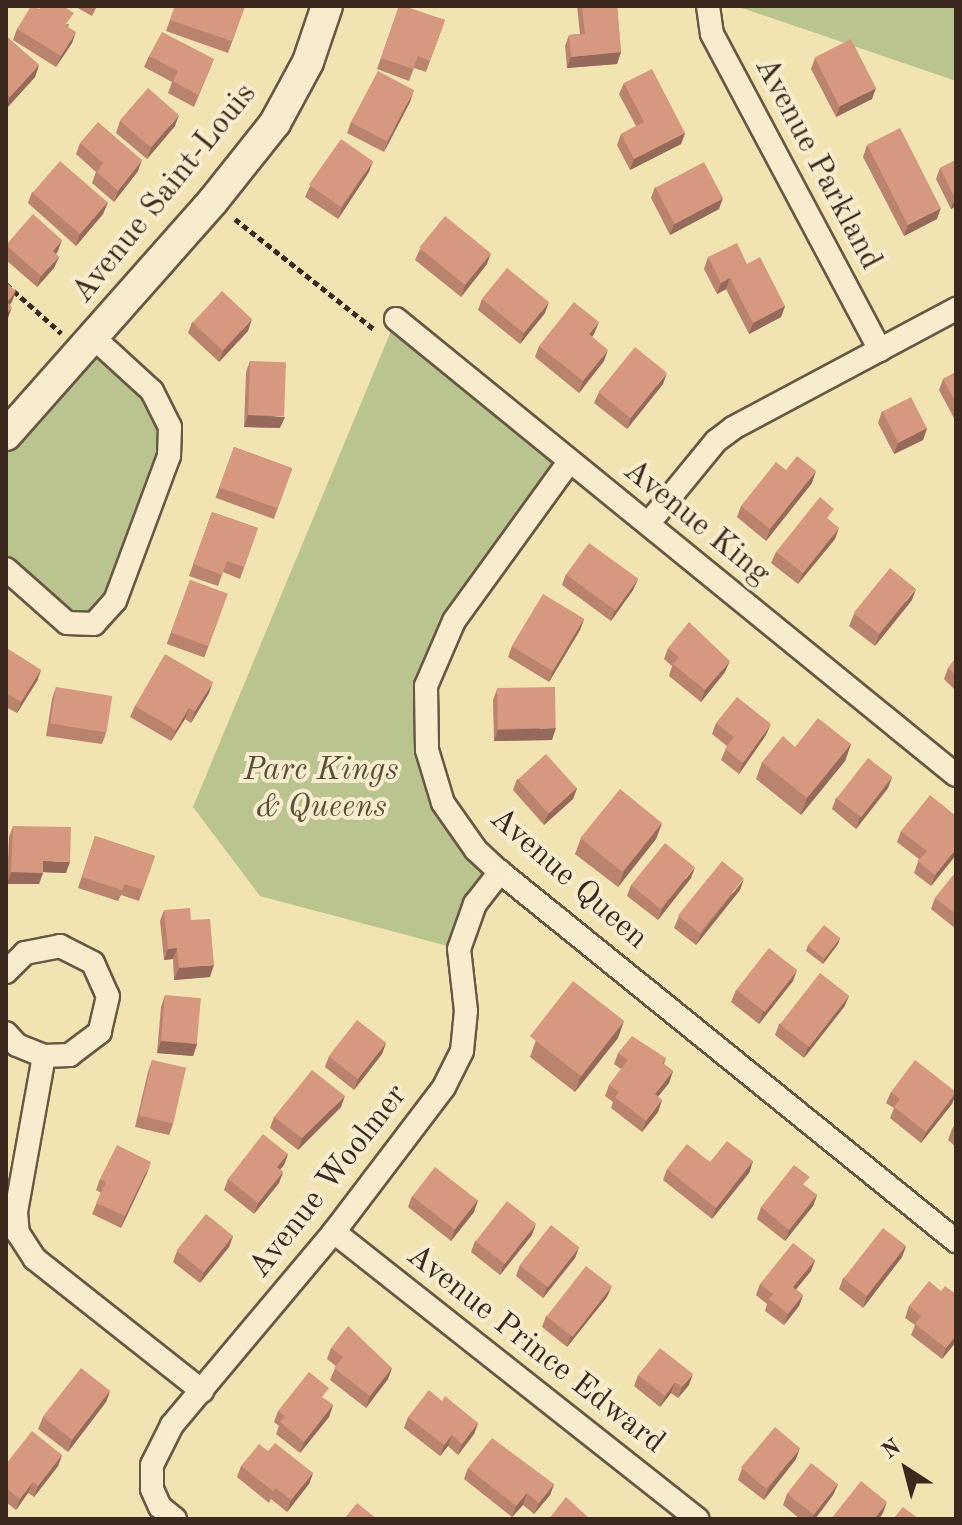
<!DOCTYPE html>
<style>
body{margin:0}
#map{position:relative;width:962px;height:1525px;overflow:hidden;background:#f2e3b3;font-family:"Old Standard TT",serif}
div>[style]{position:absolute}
.green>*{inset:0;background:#b9c48e}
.path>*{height:5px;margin-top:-2.5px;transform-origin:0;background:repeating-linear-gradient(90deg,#3b291f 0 6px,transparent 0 10px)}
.roads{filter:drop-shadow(2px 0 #695844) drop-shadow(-2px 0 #695844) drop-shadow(0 2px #695844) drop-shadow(0 -2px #695844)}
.street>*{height:22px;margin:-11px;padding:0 11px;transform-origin:11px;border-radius:11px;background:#f7edce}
.secondary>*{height:30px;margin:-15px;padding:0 15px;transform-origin:15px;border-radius:15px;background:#f7edce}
.wall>*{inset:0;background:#b9836e;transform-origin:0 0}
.shaded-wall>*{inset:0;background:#966a5a}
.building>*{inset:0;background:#d79880;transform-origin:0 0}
span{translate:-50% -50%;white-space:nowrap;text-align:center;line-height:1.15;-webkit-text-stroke:8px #f7edce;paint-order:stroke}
.street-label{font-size:32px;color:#3b291f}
.park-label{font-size:32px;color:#5a503b;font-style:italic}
.frame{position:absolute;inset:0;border:8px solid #3b291f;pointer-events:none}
.north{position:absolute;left:866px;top:1429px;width:80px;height:80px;-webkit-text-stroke:6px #f7edce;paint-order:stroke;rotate:324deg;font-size:22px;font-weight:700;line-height:32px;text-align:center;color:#3b291f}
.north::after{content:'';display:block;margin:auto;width:28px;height:36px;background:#3b291f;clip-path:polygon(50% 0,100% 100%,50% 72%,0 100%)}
</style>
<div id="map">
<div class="green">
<i style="clip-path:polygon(736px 6px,956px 6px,956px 81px)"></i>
<i style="clip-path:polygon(396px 319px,569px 462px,454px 621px,426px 686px,443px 803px,500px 872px,459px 949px,260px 896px,193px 807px)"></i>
<i style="clip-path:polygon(94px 338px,170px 427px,94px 624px,67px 623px,6px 569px,6px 438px)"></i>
</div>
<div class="path">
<i style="left:235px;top:219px;width:177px;rotate:38.4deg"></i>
<i style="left:6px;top:284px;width:74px;rotate:41.7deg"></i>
</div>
<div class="roads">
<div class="street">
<i style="left:708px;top:6px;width:28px;rotate:82deg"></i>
<i style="left:712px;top:34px;width:358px;rotate:62deg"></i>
<i style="left:396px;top:319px;width:722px;rotate:39.16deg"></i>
<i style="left:569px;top:462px;width:196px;rotate:125.9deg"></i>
<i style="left:454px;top:621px;width:71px;rotate:113.3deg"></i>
<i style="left:426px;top:686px;width:64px;rotate:89.1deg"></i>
<i style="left:427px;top:750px;width:55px;rotate:73.2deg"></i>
<i style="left:443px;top:803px;width:57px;rotate:54.9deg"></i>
<i style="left:476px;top:850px;width:33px;rotate:43deg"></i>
<i style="left:500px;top:872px;width:587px;rotate:38.98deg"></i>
<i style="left:648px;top:524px;width:107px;rotate:-50.7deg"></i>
<i style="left:716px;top:441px;width:21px;rotate:-37deg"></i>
<i style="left:733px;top:428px;width:253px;rotate:-28.1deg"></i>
<i style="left:6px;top:569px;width:81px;rotate:41.5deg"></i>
<i style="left:67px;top:623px;width:27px;rotate:2deg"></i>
<i style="left:94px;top:624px;width:31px;rotate:-48deg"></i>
<i style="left:115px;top:601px;width:155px;rotate:-69.6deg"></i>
<i style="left:169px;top:456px;width:29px;rotate:-88deg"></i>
<i style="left:170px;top:427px;width:40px;rotate:-116.6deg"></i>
<i style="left:152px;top:391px;width:79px;rotate:-137.6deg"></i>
<i style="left:6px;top:972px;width:27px;rotate:-45deg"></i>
<i style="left:25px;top:953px;width:36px;rotate:-11deg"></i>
<i style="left:60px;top:946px;width:37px;rotate:27deg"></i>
<i style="left:93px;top:963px;width:36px;rotate:66deg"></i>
<i style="left:108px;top:996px;width:37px;rotate:103deg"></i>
<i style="left:100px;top:1032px;width:38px;rotate:143deg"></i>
<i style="left:70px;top:1055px;width:26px;rotate:178deg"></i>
<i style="left:44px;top:1056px;width:29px;rotate:-158deg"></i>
<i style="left:17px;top:1045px;width:16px;rotate:-133deg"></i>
<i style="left:44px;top:1056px;width:158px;rotate:100.2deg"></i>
<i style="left:16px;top:1212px;width:21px;rotate:85deg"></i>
<i style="left:18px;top:1233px;width:31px;rotate:57deg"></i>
<i style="left:35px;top:1259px;width:213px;rotate:38.3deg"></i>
<i style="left:334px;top:1232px;width:463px;rotate:38.3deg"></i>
<i style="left:175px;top:1519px;width:19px;rotate:-141deg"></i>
<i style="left:160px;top:1507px;width:20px;rotate:-114deg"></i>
<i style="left:152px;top:1489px;width:24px;rotate:-90deg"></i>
<i style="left:152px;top:1465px;width:45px;rotate:-63.4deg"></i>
<i style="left:172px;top:1425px;width:252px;rotate:-50deg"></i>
<i style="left:334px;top:1232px;width:182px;rotate:-52.8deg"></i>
<i style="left:444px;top:1087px;width:40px;rotate:-63.4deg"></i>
<i style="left:462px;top:1051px;width:40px;rotate:-84.3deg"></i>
<i style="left:466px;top:1011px;width:62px;rotate:-96.4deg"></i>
<i style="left:459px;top:949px;width:48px;rotate:-70.4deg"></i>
<i style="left:475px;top:904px;width:41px;rotate:-52deg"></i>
</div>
<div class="secondary">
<i style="left:6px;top:435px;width:312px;rotate:-48.5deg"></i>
<i style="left:213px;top:201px;width:100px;rotate:-51.5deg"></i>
<i style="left:275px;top:123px;width:69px;rotate:-61.6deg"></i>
<i style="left:308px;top:62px;width:59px;rotate:-71.3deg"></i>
</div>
</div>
<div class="wall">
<i style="clip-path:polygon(74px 6px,97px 6px,92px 16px)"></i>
<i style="clip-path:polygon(175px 6px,245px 6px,228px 53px,166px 31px)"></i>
<i style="clip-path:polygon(399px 6px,445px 20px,426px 72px,414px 68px,409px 81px,377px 69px)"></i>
<i style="clip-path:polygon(577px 6px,617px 6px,621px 52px,617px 64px,567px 68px,565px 46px,569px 35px,580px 34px)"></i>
<i style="clip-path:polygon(69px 24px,68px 27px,72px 43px,56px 67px,13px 40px,17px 29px)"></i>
<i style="clip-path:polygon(6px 36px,39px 65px,35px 77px,6px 109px)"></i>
<i style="clip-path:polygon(149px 56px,214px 59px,194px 107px,168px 93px,172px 82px,144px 67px)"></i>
<i style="clip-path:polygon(815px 58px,872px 99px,836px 117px,811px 69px)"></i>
<i style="clip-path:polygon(624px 83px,685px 133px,681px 144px,630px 170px,617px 145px,621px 134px,636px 126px,619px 94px)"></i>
<i style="clip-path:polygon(410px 102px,384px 152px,347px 133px,351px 122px)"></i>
<i style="clip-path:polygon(120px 121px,175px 126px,147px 159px,116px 133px)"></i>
<i style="clip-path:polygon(80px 143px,138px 171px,114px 202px,92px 183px,96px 172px,76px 154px)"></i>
<i style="clip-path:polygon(867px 145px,937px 219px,904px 236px,863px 157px)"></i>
<i style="clip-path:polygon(956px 160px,956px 206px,951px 209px,936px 179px,940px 168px)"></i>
<i style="clip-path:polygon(369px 172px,338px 219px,305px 197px,310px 186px)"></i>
<i style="clip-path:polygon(655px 187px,719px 209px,670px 235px,651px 198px)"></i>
<i style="clip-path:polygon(32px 192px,108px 202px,103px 214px,76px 246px,28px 203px)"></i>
<i style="clip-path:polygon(6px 245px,58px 251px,56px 254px,59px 257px,54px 268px,37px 287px,6px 260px)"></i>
<i style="clip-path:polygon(420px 249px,487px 264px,461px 297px,415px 260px)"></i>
<i style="clip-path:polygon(708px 257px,785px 306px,781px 317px,749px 334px,726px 289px,717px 294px,704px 269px)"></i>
<i style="clip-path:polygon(482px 299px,545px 313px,520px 344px,478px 310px)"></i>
<i style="clip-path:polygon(192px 322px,248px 331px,219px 362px,188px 333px)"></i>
<i style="clip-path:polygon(594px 334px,592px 337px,604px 361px,579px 393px,535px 357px,539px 346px)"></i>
<i style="clip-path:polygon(250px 361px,280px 428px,244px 427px,246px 372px)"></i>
<i style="clip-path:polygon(956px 372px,956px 422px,939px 390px,943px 379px)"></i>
<i style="clip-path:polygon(663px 384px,627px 429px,594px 403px,599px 392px)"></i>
<i style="clip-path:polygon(882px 411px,927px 428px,923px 440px,894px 454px,878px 423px)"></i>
<i style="left:234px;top:447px;width:62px;height:54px;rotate:20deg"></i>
<i style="clip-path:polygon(786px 470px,812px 483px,766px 541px,737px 517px,741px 506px)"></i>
<i style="clip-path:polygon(212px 512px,258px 528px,240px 579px,223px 572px,218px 586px,189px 576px)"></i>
<i style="clip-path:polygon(830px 520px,835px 539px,798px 584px,771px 563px,776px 552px)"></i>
<i style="clip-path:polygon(566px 574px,638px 579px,633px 590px,611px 621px,562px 585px)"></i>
<i style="left:190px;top:580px;width:40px;height:68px;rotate:20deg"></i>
<i style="clip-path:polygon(912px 600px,875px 646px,849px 626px,854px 614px)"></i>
<i style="clip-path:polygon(584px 619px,580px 630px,549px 682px,508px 657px,512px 646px)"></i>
<i style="clip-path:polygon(6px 648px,41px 670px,37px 681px,17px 713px,6px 707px)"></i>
<i style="clip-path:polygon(668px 648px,725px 672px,701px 702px,669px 676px,672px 666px,664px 659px)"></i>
<i style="clip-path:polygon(956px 658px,956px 691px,944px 679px,948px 668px)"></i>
<i style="clip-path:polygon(56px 687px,106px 733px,102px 744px,46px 736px,52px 699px)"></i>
<i style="clip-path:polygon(497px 689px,552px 740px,494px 741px,493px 700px)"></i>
<i style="clip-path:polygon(209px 693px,191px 723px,185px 719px,171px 741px,130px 717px,135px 706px)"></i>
<i style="clip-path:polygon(716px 723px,766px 735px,739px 774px,721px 760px,727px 746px,712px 734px)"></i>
<i style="clip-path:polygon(851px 744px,845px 761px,801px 815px,756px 779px,762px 762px,795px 747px)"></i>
<i style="clip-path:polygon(892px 777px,888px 788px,856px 829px,832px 809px,836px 798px)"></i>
<i style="clip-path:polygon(517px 779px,577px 788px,573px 799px,544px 825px,513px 790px)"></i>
<i style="clip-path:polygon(662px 823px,656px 839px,618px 887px,575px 854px,581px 838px)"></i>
<i style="clip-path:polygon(13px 826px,66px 873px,43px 872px,39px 884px,7px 884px,9px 837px)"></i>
<i style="clip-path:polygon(901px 831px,956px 855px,931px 886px,914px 873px,919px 859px,897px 842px)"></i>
<i style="clip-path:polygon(95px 836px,155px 856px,139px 901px,121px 895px,118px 901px,78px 888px)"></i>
<i style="clip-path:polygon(956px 872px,956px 929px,931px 909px,935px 898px)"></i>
<i style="clip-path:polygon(691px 878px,658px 920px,627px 896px,631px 885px)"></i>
<i style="clip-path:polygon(740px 890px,696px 945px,674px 928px,679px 916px)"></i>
<i style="clip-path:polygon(164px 910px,210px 977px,174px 980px,173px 959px,164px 960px,160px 921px)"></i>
<i style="clip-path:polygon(840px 938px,838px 944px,823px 964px,806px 951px,808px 945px)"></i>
<i style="clip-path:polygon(793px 981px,759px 1024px,731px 1002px,736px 990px)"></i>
<i style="clip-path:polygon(165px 995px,197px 1044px,193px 1056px,157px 1053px,161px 1007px)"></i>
<i style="clip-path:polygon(849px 996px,844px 1007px,804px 1058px,775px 1035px,779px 1024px)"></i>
<i style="clip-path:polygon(618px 1038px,575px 1092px,530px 1057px,536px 1040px)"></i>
<i style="clip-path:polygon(386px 1043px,382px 1054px,354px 1090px,325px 1067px,329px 1056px)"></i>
<i style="clip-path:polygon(618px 1053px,666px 1058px,664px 1064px,673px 1071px,669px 1083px,658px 1097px,662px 1100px,658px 1112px,642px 1132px,611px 1108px,613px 1102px,605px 1096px,609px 1085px,621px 1069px,614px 1064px)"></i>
<i style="clip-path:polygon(152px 1060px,173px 1124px,169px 1135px,135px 1127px,148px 1072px)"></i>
<i style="clip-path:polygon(891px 1092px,956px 1094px,952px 1104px,921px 1143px,890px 1118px,894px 1108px,886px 1103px)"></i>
<i style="clip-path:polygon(341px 1107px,298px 1150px,270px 1128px,274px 1117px)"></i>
<i style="clip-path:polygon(956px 1123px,956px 1147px,948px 1140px,952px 1129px)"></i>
<i style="clip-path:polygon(288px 1154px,284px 1165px,280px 1169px,283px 1172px,279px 1183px,254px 1214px,224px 1190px,228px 1179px)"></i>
<i style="clip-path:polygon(753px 1161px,749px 1173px,712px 1219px,663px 1180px,667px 1169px)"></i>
<i style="clip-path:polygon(147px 1173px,121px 1228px,92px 1214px,101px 1193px,96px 1190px,100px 1179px)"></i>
<i style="clip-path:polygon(806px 1187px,817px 1195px,813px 1206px,785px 1241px,757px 1219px,761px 1207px)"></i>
<i style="clip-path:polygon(412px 1196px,478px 1200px,474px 1212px,451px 1241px,408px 1207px)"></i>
<i style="clip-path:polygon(532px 1235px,500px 1275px,471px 1252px,475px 1241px)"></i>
<i style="clip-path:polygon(233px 1236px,229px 1247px,200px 1283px,173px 1262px,177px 1251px)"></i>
<i style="clip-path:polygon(906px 1246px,902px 1257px,863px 1308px,839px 1289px,843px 1278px)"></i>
<i style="clip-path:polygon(579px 1247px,575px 1258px,543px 1298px,516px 1276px,520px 1265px)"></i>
<i style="clip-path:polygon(815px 1260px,811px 1271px,796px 1289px,803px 1295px,799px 1306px,784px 1325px,765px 1311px,767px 1304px,756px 1295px,760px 1284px)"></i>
<i style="clip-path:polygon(941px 1291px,956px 1342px,942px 1359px,911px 1335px,915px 1325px,905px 1318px,909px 1306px)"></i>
<i style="clip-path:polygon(607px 1297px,567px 1347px,542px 1327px,546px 1316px)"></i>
<i style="clip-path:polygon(331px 1348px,392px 1368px,388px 1379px,366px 1408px,330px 1380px,336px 1366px,327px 1359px)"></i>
<i style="clip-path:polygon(638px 1375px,689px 1385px,678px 1398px,671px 1393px,660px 1407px,634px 1386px)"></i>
<i style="clip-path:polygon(110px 1391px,106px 1402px,68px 1452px,38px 1429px,43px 1417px)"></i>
<i style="clip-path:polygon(325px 1399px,333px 1405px,329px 1417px,300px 1453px,276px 1434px,279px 1426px,274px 1422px,278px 1411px)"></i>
<i style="clip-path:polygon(442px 1401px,478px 1423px,474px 1434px,458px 1455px,448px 1446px,440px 1456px,404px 1428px,408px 1417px)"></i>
<i style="clip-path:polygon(268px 1451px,313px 1473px,309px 1484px,287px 1512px,271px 1499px,269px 1503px,237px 1477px,241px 1466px)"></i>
<i style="clip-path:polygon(62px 1455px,58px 1466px,34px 1497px,28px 1493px,16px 1510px,6px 1502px,6px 1464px)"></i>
<i style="clip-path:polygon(796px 1459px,764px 1500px,738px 1480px,742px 1468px)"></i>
<i style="clip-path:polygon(468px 1468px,554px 1484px,550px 1495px,534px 1514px,523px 1505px,512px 1517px,464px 1479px)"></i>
<i style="clip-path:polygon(838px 1484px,833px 1495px,815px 1519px,800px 1519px,783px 1505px,787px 1494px)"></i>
</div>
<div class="shaded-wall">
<i style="clip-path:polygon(76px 32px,72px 43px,56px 67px,61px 56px)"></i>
<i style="clip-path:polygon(621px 52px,617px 64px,567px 68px,571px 57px)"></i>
<i style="clip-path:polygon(39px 65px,35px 77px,6px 109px,10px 97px)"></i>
<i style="clip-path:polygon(876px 88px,872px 99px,836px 117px,840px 106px)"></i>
<i style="clip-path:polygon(414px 90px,410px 102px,384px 152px,388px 141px)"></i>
<i style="clip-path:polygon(179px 115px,175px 126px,147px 159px,151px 148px)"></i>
<i style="clip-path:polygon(685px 133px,681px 144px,630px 170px,634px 159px)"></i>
<i style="clip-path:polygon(142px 160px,138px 171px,114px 202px,118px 191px)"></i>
<i style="clip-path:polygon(373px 161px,369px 172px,338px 219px,342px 208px)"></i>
<i style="clip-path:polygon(956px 197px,956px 206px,951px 209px)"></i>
<i style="clip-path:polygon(723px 198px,719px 209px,670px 235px,674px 224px)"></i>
<i style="clip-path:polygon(108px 202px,103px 214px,76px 246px,80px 234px)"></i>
<i style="clip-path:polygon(941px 208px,937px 219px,904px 236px,908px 225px)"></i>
<i style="clip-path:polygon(62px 240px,58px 251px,49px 262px,53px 251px)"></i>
<i style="clip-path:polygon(491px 253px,487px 264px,461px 297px,465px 285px)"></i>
<i style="clip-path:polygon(59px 257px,54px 268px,37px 287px,41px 276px)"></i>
<i style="clip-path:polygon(730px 278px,726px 289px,717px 294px,721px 283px)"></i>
<i style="clip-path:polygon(16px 291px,12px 302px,6px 309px,6px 303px)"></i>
<i style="clip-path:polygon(549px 302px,545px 313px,520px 344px,524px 333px)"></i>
<i style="clip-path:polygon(785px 306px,781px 317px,749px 334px,753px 323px)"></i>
<i style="clip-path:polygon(12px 307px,8px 318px,6px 320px,6px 314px)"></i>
<i style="clip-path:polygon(252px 319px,248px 331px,219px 362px,223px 351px)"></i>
<i style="clip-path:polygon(599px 322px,594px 334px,585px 346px,589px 334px)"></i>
<i style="clip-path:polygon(608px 350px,604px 361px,579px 393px,583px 381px)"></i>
<i style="clip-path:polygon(667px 373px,663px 384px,627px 429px,631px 418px)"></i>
<i style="clip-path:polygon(248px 415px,285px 417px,280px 428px,244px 427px)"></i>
<i style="clip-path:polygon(927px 428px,923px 440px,894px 454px,898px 443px)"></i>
<i style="clip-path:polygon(816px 471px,812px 483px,766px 541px,770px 529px)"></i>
<i style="clip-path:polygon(839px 528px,835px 539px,798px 584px,803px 573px)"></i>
<i style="clip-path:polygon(638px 579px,633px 590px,611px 621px,615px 610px)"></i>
<i style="clip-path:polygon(916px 589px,912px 600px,875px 646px,879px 635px)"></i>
<i style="clip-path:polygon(584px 619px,580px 630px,549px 682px,553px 671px)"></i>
<i style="clip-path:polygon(730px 661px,725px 672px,701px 702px,705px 690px)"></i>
<i style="clip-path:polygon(41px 670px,37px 681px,17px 713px,21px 702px)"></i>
<i style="clip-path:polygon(213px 682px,209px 693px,191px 723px,195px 711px)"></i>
<i style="clip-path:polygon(189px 708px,185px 719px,171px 741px,176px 730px)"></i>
<i style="clip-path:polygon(771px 724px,766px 735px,739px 774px,743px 763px)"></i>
<i style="clip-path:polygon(556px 728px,552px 740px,494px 741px,498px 730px)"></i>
<i style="clip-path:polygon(851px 744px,845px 761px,801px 815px,807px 798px)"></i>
<i style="clip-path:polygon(892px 777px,888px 788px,856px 829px,860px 817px)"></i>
<i style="clip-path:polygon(577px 788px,573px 799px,544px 825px,548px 814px)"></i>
<i style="clip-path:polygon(662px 823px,656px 839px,618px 887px,624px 871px)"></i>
<i style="clip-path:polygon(956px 849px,956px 855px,931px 886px,935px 875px)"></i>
<i style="clip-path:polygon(43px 861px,70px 862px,66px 873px,39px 872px)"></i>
<i style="clip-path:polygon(695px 867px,691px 878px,658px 920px,662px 909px)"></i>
<i style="clip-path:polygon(11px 872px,43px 873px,39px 884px,7px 884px)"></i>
<i style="clip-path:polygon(744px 879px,740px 890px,696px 945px,701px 934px)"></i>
<i style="clip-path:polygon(840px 938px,838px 944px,823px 964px,825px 958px)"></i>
<i style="clip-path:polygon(177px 948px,173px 959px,164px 960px,168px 949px)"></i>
<i style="clip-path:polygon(214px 965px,210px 977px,174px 980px,179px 968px)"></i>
<i style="clip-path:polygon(797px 970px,793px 981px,759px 1024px,763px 1012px)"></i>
<i style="clip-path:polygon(849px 996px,844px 1007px,804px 1058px,808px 1047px)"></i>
<i style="clip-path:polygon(624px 1021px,618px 1038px,575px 1092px,581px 1075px)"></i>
<i style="clip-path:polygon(161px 1041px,197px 1044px,193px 1056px,157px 1053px)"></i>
<i style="clip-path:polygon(386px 1043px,382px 1054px,354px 1090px,358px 1079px)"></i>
<i style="clip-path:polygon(673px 1071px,669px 1083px,650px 1106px,655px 1094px)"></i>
<i style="clip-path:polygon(956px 1093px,952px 1104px,921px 1143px,926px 1132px)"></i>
<i style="clip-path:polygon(345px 1096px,341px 1107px,298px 1150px,302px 1138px)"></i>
<i style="clip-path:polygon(662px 1100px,658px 1112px,642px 1132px,646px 1121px)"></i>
<i style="clip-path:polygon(288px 1154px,284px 1165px,273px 1178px,277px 1167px)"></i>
<i style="clip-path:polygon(753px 1161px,749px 1173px,712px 1219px,716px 1208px)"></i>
<i style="clip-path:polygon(151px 1162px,147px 1173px,121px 1228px,125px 1216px)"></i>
<i style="clip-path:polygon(283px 1172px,279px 1183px,254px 1214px,258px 1203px)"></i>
<i style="clip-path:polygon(817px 1195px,813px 1206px,785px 1241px,789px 1230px)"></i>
<i style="clip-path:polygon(478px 1200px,474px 1212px,451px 1241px,455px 1229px)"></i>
<i style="clip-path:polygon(536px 1224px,532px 1235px,500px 1275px,504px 1264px)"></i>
<i style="clip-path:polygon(233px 1236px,229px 1247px,200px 1283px,204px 1272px)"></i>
<i style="clip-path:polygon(906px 1246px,902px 1257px,863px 1308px,867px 1296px)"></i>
<i style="clip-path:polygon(579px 1247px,575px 1258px,543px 1298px,547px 1287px)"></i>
<i style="clip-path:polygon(815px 1260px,811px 1271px,789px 1298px,793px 1287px)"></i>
<i style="clip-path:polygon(612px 1286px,607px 1297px,567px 1347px,571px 1336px)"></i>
<i style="clip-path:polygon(803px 1295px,799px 1306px,784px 1325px,788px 1314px)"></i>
<i style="clip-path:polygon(956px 1336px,956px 1342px,942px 1359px,946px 1348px)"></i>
<i style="clip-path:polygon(392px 1368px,388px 1379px,366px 1408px,370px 1396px)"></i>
<i style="clip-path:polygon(693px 1374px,689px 1385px,678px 1398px,682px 1387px)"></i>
<i style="clip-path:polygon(675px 1382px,671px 1393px,660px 1407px,665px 1396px)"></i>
<i style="clip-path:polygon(110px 1391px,106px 1402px,68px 1452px,72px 1440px)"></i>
<i style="clip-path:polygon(333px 1405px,329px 1417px,300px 1453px,304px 1442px)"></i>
<i style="clip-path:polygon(478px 1423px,474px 1434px,458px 1455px,462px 1444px)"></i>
<i style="clip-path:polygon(452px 1435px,448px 1446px,440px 1456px,444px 1445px)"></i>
<i style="clip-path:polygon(800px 1448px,796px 1459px,764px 1500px,768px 1489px)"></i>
<i style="clip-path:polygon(62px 1455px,58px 1466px,34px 1497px,38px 1486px)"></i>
<i style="clip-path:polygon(313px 1473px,309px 1484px,287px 1512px,291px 1500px)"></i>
<i style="clip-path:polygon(33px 1482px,28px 1493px,16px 1510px,20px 1499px)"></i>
<i style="clip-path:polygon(554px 1484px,550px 1495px,534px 1514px,539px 1503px)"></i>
<i style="clip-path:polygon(838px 1484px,833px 1495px,815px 1519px,812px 1519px,813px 1515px)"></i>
<i style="clip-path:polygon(527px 1493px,523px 1505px,512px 1517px,516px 1506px)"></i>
<i style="clip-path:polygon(887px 1502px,883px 1513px,879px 1519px,874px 1519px)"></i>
</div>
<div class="building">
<i style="clip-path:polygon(31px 6px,34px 6px,39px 9px,41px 6px,63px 6px,74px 13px,65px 25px,76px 32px,61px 56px,17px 29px)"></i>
<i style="clip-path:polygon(175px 6px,245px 6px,232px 41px,170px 20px)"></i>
<i style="clip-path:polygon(399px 6px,404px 6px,445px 20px,430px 61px,418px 56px,413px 69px,381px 58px)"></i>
<i style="clip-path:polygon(582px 6px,617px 6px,621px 52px,571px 57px,569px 35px,585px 34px)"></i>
<i style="clip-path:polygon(162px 32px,214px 59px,198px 95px,173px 81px,178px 71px,149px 56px)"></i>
<i style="clip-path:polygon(6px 36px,39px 65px,10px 97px,6px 94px)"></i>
<i style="left:851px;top:39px;width:55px;height:41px;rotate:63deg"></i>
<i style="clip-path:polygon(652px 69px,685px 133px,634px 159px,621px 134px,644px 122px,624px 83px)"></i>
<i style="left:378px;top:71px;width:41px;height:58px;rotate:28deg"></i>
<i style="left:148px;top:88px;width:41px;height:43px;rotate:41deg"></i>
<i style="clip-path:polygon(98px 122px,142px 160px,118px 191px,97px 172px,103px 163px,80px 143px)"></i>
<i style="left:900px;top:128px;width:90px;height:37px;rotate:63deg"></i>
<i style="left:341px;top:139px;width:39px;height:56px;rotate:35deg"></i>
<i style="clip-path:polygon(956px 160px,956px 197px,955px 198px,940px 168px)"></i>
<i style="left:60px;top:161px;width:63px;height:42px;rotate:41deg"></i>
<i style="left:704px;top:162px;width:41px;height:55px;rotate:62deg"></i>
<i style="clip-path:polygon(33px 214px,62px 240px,53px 251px,59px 257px,41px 276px,6px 245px)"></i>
<i style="left:445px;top:216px;width:59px;height:41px;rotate:39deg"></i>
<i style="clip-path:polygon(737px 243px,747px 264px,760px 257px,785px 306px,753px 323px,730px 278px,721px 283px,708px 257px)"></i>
<i style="left:507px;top:268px;width:54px;height:40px;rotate:39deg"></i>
<i style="clip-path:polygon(6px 282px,16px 291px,7px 302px,12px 307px,6px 314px)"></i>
<i style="left:222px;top:291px;width:41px;height:43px;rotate:43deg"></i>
<i style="clip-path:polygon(574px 302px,599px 322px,589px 334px,608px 350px,583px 381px,539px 346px)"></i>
<i style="left:635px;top:347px;width:41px;height:58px;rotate:39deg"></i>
<i style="left:250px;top:361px;width:36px;height:54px;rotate:2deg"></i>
<i style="clip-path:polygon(956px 372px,956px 403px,943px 379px)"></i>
<i style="left:911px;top:397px;width:35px;height:32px;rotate:63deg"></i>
<i style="left:234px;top:447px;width:62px;height:43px;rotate:20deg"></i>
<i style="clip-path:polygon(797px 456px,816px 471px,770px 529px,741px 506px,776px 462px,786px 470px)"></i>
<i style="clip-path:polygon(820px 497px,834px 509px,827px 518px,839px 528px,803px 573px,776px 552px)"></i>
<i style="clip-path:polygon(212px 512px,258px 528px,244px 567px,227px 561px,222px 575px,193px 564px)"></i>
<i style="left:589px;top:543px;width:61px;height:39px;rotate:36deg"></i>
<i style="left:890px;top:568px;width:33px;height:58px;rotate:39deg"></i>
<i style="left:190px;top:580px;width:40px;height:56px;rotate:20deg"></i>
<i style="left:543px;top:594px;width:48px;height:61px;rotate:31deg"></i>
<i style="clip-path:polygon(689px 622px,730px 661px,705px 690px,673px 664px,679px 657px,668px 648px)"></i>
<i style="clip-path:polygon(6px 648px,41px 670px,21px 702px,6px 693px)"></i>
<i style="clip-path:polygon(165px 654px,213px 682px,195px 711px,189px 708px,176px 730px,135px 706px)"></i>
<i style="clip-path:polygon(956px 658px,956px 675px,948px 668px)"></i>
<i style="left:56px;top:687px;width:57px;height:37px;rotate:9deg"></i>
<i style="left:555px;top:687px;width:41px;height:58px;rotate:89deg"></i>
<i style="clip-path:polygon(737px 697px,771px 724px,743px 763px,725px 749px,734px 737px,716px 723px)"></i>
<i style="clip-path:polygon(818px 718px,851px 744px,807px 798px,762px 762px,783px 736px,795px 747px)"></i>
<i style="left:546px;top:754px;width:46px;height:38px;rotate:48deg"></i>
<i style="left:868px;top:758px;width:31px;height:51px;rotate:38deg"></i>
<i style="left:620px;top:789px;width:54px;height:63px;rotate:39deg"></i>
<i style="clip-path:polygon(930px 795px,956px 816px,956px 849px,935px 875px,918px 861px,927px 851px,901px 831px)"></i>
<i style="clip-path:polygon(13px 826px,71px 827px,70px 862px,43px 861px,43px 873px,11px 872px)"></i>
<i style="clip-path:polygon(95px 836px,155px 856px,143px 890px,125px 884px,122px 890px,82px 877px)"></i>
<i style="left:665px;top:843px;width:38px;height:54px;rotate:39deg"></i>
<i style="left:722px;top:861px;width:28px;height:70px;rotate:39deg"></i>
<i style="clip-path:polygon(956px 872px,956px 914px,935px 898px)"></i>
<i style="clip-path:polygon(190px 908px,191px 920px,210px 919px,214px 965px,179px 968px,177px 948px,168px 949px,164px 910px)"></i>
<i style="left:824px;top:925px;width:21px;height:26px;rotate:39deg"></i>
<i style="left:769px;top:948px;width:36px;height:53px;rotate:38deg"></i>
<i style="left:820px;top:973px;width:37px;height:65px;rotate:38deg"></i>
<i style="left:573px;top:981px;width:65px;height:70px;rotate:38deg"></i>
<i style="left:165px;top:995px;width:36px;height:46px;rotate:5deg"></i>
<i style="left:357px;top:1020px;width:37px;height:46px;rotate:38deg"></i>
<i style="clip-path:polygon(632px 1036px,666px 1058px,662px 1063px,673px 1071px,655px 1094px,662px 1100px,646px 1121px,615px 1097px,619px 1092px,609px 1085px,628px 1060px,618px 1053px)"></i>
<i style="left:152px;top:1060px;width:35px;height:57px;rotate:13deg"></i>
<i style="clip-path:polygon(915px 1060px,956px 1092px,926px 1132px,894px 1107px,900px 1099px,891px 1092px)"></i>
<i style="clip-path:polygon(312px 1070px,345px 1096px,302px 1138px,274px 1117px)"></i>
<i style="clip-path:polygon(263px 1134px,288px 1154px,277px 1167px,283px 1172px,258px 1203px,228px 1179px)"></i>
<i style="clip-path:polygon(727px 1141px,753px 1161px,716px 1208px,667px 1169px,687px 1144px,710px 1162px)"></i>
<i style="clip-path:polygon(117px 1145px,151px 1162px,125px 1216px,96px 1203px,106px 1182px,100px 1179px)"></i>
<i style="clip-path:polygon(794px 1165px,810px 1177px,803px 1184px,817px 1195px,789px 1230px,761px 1207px)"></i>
<i style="left:435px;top:1167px;width:54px;height:37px;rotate:38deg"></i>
<i style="left:507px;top:1201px;width:37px;height:51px;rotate:38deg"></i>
<i style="left:206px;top:1214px;width:35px;height:47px;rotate:39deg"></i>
<i style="left:551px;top:1225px;width:36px;height:51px;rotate:38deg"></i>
<i style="left:883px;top:1228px;width:29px;height:64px;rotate:38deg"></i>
<i style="clip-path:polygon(793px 1243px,815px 1260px,793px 1287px,803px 1295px,788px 1314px,769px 1299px,773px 1294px,760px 1284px)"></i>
<i style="left:586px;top:1266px;width:33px;height:64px;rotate:38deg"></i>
<i style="clip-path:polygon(929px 1281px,941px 1291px,945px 1286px,956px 1294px,956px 1336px,946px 1348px,915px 1324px,921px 1316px,909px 1306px)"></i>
<i style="clip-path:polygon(348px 1326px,392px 1368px,370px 1396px,334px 1368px,343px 1357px,331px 1348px)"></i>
<i style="clip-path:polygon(660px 1348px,693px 1374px,682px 1387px,675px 1382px,665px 1396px,638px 1375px)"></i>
<i style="left:81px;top:1368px;width:37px;height:62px;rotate:38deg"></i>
<i style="clip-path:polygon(309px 1372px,329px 1388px,322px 1397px,333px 1405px,304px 1442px,280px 1422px,285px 1416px,278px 1411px)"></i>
<i style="clip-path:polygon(429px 1390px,442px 1401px,445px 1396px,478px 1423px,462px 1444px,452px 1435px,444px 1445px,408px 1417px)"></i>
<i style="left:775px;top:1427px;width:33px;height:53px;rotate:40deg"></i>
<i style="clip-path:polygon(32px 1431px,62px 1455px,38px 1486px,33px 1482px,20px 1499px,6px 1488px,6px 1464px)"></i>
<i style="clip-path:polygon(492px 1438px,554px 1484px,539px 1503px,527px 1493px,516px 1506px,468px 1468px)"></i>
<i style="clip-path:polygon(275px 1443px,313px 1473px,291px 1500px,276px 1488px,273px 1491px,241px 1466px,259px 1444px,268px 1451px)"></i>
<i style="left:811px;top:1463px;width:34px;height:39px;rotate:38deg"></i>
<i style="clip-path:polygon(861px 1481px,887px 1502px,874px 1519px,831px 1519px)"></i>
<i style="clip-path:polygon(566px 1497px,590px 1519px,549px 1519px)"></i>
<i style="clip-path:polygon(357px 1503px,377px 1519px,344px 1519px)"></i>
<i style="clip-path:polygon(903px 1507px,919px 1519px,893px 1519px)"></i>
</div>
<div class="street-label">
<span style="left:817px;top:164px;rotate:62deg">Avenue Parkland</span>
<span style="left:165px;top:194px;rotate:-51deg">Avenue Saint-Louis</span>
<span style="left:696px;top:523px;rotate:39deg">Avenue King</span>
<span style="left:568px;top:879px;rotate:41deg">Avenue Queen</span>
<span style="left:329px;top:1182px;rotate:-52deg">Avenue Woolmer</span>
<span style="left:535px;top:1350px;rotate:38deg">Avenue Prince Edward</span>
</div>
<div class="park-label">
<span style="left:321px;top:790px">Parc Kings<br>&amp; Queens</span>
</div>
<div class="frame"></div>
<div class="north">N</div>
</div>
